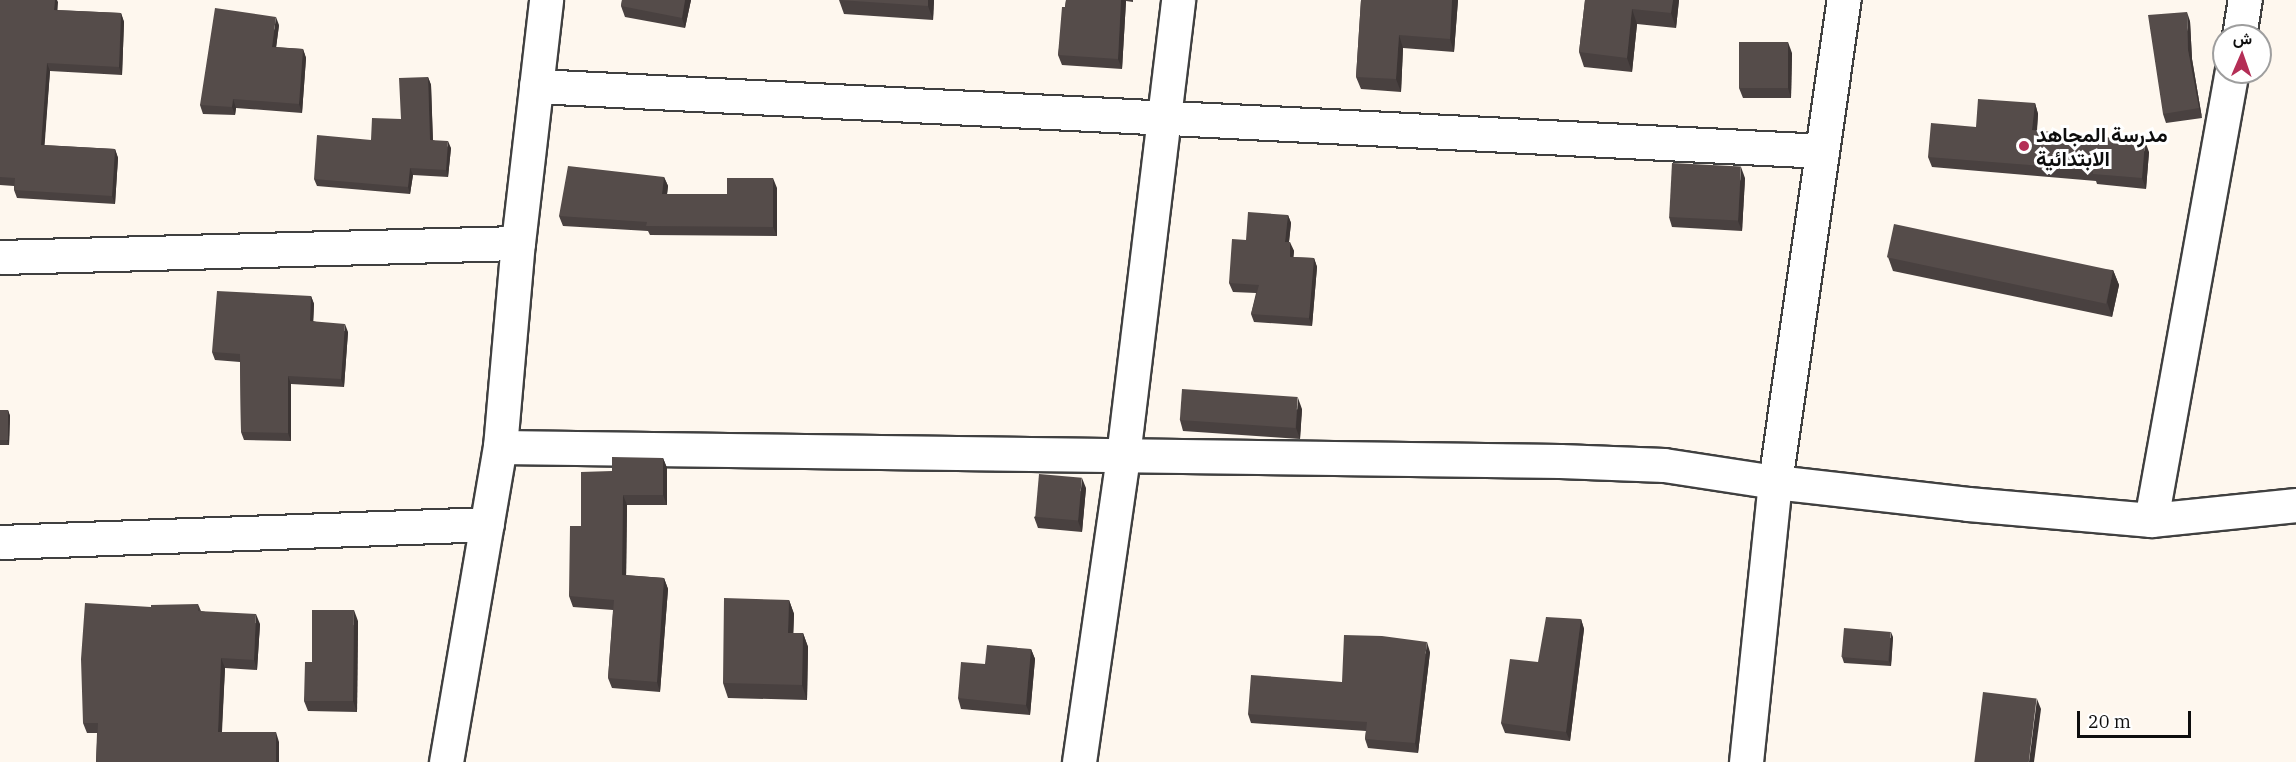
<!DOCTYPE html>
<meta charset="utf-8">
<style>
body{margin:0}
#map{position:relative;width:2296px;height:762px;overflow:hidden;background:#fef7ee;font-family:"IBM Plex Serif",Vazirmatn,serif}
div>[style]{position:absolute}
.roads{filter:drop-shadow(2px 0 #404040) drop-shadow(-2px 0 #404040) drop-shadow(0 2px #404040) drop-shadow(0 -2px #404040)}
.minor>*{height:33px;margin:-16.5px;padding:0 16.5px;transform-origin:16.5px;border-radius:16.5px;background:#fff}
.wall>*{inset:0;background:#494140}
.shaded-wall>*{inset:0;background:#3c3534}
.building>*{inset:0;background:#554c4a;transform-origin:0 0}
.dots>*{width:16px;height:16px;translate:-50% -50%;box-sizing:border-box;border:3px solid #fff;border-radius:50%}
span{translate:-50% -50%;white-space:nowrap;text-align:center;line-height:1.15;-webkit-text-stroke:6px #fff;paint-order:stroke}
.poi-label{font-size:21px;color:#0d0d0d;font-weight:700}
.left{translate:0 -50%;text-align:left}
.north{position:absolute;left:2212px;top:24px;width:60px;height:60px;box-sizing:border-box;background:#fff;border:2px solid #9e9e9e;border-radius:50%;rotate:2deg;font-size:16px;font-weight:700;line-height:24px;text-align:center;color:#0d0d0d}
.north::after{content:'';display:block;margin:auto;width:21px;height:27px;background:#b42e56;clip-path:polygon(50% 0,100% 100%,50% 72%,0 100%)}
.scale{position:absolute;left:2077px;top:711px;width:114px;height:27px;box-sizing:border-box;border:3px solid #0d0d0d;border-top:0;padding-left:8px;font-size:18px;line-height:21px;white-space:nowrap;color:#0d0d0d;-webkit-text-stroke:4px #fff;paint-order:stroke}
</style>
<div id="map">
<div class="roads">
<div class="minor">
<i style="left:2239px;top:36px;width:36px;rotate:-81deg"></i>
<i style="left:536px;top:86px;width:1288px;rotate:2.89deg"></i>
<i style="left:0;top:257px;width:518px;rotate:-1.55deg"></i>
<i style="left:500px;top:447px;width:1060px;rotate:0.76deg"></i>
<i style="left:1560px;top:461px;width:104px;rotate:2.2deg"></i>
<i style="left:1664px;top:465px;width:112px;rotate:8.7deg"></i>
<i style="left:1775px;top:482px;width:194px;rotate:6.5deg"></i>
<i style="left:1968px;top:504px;width:184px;rotate:5deg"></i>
<i style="left:2151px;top:520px;width:146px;rotate:-5.9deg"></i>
<i style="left:2151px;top:520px;width:455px;rotate:-79.8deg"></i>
<i style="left:0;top:542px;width:487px;rotate:-2.1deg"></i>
<i style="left:446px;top:762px;width:320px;rotate:-80.3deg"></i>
<i style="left:500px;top:447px;width:205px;rotate:-85deg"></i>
<i style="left:518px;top:243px;width:245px;rotate:-83.4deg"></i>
<i style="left:1079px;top:762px;width:309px;rotate:-81.8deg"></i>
<i style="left:1123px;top:456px;width:459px;rotate:-83.1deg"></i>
<i style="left:1746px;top:762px;width:281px;rotate:-84.1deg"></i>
<i style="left:1775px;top:482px;width:487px;rotate:-81.9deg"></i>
</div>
</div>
<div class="wall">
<i style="clip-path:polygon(0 0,57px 0,57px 10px,121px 13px,124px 22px,122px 75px,50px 71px,44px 145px,115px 149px,118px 158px,115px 204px,17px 198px,14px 190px,14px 186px,0 185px)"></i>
<i style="clip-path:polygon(622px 0,691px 0,685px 28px,625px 17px,621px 6px)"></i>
<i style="clip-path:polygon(839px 0,934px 0,933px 20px,844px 14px)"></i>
<i style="clip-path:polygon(1066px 0,1133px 0,1133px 2px,1126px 1px,1122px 69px,1062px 65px,1058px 55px)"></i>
<i style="clip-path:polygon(1361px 0,1458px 0,1454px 52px,1403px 48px,1401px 92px,1361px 89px,1356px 77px)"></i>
<i style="clip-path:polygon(1585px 0,1679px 0,1676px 28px,1637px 24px,1632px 72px,1584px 67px,1579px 52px)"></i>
<i style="clip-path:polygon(2190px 21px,2192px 59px,2202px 118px,2166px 123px,2163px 114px)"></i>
<i style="clip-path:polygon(279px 25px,276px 47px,303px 49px,306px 58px,302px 113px,236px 108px,235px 115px,203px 114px,200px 105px)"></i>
<i style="clip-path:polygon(1792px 53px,1791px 98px,1743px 98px,1739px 88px)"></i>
<i style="clip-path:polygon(428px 77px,431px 85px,433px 140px,451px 148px,448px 177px,413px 175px,410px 194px,317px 186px,314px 179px,401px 119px)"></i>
<i style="clip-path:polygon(2035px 103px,2038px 114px,2037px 131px,2149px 152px,2146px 189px,2097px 184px,2096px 181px,1932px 167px,1928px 157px,1976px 127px)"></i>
<i style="clip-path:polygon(664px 177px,668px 186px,667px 194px,727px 194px,777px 188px,777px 236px,650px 235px,648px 231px,563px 226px,559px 216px)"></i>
<i style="clip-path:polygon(1745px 178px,1742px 231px,1672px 227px,1669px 217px)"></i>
<i style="clip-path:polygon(1288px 215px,1291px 223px,1289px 242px,1294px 251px,1293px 257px,1314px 258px,1317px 267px,1312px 326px,1254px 322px,1251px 314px,1256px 293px,1233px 292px,1229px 283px,1246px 240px)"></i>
<i style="clip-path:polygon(1888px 257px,2113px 270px,2119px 285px,2112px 317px,1893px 271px)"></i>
<i style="clip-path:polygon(311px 296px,314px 304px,313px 321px,348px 332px,344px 387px,291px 384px,291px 441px,244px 440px,241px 432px,240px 362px,215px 360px,212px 352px)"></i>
<i style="clip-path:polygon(1302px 409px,1300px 439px,1183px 431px,1180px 420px)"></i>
<i style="clip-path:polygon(0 410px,8px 410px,10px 416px,9px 445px,0 445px)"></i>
<i style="clip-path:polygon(663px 458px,667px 468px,667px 505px,627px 505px,626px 575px,664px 578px,668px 589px,660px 692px,612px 688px,608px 678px,613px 610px,573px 607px,569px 596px,581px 526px,612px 471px)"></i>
<i style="clip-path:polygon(1086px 488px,1082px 532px,1038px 528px,1034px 517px)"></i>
<i style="clip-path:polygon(789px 600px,794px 614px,793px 633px,803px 633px,808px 647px,807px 700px,728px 698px,723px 683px)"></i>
<i style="clip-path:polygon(198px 604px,201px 611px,260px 624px,257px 670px,225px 668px,222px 732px,279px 742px,279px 762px,96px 762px,97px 733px,87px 733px,83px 723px)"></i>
<i style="clip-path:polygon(1581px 619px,1584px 629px,1570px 741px,1505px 733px,1501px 723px)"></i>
<i style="clip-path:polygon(358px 621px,357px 712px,308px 711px,304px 701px,312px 662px)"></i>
<i style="clip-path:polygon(1893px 637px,1891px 666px,1844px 663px,1842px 657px)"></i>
<i style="clip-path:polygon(1031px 649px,1035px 659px,1030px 715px,961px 709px,958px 698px,985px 664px)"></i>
<i style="clip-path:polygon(1430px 652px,1418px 753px,1368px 748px,1365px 739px,1366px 731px,1251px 723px,1248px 714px)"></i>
</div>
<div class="shaded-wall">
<i style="clip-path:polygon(55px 0,57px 0,58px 2px,57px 18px,54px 10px)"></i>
<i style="clip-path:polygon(685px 0,691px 0,685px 28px,682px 18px)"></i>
<i style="clip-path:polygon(928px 0,934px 0,933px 20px,928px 6px)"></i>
<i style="clip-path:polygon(1121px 0,1125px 0,1126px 1px,1122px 69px,1118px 59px)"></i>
<i style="clip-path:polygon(1452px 0,1458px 0,1454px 52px,1450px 39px)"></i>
<i style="clip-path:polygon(1673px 0,1679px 0,1676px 28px,1671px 13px)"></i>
<i style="clip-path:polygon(1632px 9px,1637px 24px,1632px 72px,1627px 58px)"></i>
<i style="clip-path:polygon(2187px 12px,2190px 21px,2192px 59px,2202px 118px,2199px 108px,2188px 50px)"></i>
<i style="clip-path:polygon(121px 13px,124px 22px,122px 75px,119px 67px)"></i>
<i style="clip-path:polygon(276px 17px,279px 25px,275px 56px,272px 47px)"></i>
<i style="clip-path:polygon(1399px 35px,1403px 48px,1401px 92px,1396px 79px)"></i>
<i style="clip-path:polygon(1788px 42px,1792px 53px,1791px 98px,1788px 88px)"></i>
<i style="clip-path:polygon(303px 49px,306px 58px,302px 113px,299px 104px)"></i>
<i style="clip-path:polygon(47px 63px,50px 71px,44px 153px,41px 145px)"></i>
<i style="clip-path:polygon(428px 77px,431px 85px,433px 147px,430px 140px)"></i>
<i style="clip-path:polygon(233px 99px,236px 108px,235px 115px,232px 107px)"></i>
<i style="clip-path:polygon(2035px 103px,2038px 114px,2036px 140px,2032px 130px)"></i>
<i style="clip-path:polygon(448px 141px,451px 148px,448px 177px,446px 170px)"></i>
<i style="clip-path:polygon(2145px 141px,2149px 152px,2146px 189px,2142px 178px)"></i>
<i style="clip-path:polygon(115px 149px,118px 158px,115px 204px,112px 196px)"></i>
<i style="clip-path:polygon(1741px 167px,1745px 178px,1742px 231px,1738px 221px)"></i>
<i style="clip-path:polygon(410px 168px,413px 175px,410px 194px,408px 187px)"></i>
<i style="clip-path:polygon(664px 177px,668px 186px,666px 203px,662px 194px)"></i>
<i style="clip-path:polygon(773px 178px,777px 188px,777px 236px,773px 227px)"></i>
<i style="clip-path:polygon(1288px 215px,1291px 223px,1288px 250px,1285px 242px)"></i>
<i style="clip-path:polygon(1290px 242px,1294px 251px,1293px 265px,1290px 257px)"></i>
<i style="clip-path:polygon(1314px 258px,1317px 267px,1312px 326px,1309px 318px)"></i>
<i style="clip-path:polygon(2113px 270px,2119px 285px,2112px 317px,2107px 302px)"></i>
<i style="clip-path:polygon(311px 296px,314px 304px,313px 329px,310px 321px)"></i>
<i style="clip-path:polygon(345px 324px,348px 332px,344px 387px,341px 379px)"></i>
<i style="clip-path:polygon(288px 376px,291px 384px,291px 441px,288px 433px)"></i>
<i style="clip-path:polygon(1298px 398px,1302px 409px,1300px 439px,1296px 428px)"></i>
<i style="clip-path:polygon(8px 410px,10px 416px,9px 445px,7px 440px)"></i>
<i style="clip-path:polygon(663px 458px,667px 468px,667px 505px,663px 495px)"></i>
<i style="clip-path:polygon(1082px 478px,1086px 488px,1082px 532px,1078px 521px)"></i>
<i style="clip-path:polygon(623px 495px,627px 505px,626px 586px,622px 575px)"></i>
<i style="clip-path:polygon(664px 578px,668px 589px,660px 692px,657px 682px)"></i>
<i style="clip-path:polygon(789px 600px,794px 614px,793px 647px,788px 633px)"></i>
<i style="clip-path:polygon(354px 610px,358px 621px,357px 712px,353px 701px)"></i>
<i style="clip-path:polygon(256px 614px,260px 624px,257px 670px,254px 660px)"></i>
<i style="clip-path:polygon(1581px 619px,1584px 629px,1570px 741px,1566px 732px)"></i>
<i style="clip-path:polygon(1891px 632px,1893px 637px,1891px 666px,1889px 661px)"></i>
<i style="clip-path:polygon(803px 633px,808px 647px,807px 700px,802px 685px)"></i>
<i style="clip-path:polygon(1427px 642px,1430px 652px,1418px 753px,1415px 743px)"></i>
<i style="clip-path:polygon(1031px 649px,1035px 659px,1030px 715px,1026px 705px)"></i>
<i style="clip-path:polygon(221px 658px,225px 668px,221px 742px,218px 732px)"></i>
<i style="clip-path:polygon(2037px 699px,2041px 709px,2034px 762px,2029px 762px)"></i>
<i style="clip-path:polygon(276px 732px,279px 742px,279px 762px,276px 762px)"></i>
</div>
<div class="building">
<i style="clip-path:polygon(0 0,55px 0,54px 10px,121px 13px,119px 67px,47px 63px,41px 145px,115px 149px,112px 196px,14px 190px,15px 178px,0 177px)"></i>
<i style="clip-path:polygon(622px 0,685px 0,682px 18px,621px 6px)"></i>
<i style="clip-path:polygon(839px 0,928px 0,928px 6px)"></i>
<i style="clip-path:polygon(1066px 0,1121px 0,1118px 59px,1058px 55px,1062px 7px,1065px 7px)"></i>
<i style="clip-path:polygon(1361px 0,1452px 0,1450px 39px,1399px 35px,1396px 79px,1356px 77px)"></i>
<i style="clip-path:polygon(1585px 0,1673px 0,1671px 13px,1632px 9px,1627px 58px,1579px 52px)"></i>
<i style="clip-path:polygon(215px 8px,276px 17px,272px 47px,303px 49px,299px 104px,233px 99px,232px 107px,200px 105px)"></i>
<i style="clip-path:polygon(2187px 12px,2188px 50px,2199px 108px,2163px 114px,2148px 15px)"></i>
<i style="left:1739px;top:42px;width:49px;height:46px"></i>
<i style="clip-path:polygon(428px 77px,430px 140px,448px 141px,446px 170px,410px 168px,408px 187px,314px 179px,317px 135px,371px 140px,372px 118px,401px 119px,399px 78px)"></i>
<i style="clip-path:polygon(1978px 99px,2035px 103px,2032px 130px,2145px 141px,2142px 178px,2093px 174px,2093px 170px,1928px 157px,1931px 123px,1976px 127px)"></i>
<i style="left:1672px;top:163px;width:69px;height:54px;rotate:3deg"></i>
<i style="clip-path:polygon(568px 166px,664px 177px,662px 194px,727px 194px,727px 178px,773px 178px,773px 227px,646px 226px,647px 222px,559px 216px)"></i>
<i style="clip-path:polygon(1248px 212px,1288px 215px,1285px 242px,1290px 242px,1290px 257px,1314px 258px,1309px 318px,1251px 314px,1259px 285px,1229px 283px,1232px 239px,1246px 240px)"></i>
<i style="left:1894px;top:224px;width:224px;height:34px;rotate:12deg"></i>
<i style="clip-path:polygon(217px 291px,311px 296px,310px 321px,345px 324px,341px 379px,288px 376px,288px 433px,241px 432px,240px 354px,212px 352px)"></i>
<i style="left:1182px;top:389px;width:116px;height:31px;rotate:4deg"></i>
<i style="left:0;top:410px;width:8px;height:30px"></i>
<i style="clip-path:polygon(612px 457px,663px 458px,663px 495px,623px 495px,622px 575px,664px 578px,657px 682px,608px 678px,614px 600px,569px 596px,570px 526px,581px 526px,581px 472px,612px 471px)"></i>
<i style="left:1039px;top:474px;width:43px;height:43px;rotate:5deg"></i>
<i style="clip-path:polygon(724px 598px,789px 600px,788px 633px,803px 633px,802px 685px,723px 683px)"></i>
<i style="clip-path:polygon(85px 603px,151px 607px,151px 605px,198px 604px,198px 611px,256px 614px,254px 660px,221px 658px,218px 732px,276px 732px,276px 762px,96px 762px,98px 723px,83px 723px,81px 659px)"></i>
<i style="clip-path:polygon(312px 610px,354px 610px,353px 701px,304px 701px,305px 662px,312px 662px)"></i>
<i style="clip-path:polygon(1546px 617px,1581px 619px,1566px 732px,1501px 723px,1510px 659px,1538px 662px)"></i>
<i style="left:1844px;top:628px;width:47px;height:29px;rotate:5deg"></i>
<i style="clip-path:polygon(1344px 635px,1382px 636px,1427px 642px,1415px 743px,1365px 739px,1367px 722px,1248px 714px,1251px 675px,1342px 682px)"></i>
<i style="clip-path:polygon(987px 645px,1031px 649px,1026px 705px,958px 698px,961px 662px,985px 664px)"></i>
<i style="left:1983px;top:692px;width:54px;height:71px;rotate:7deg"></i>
</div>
<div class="dots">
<i style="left:2024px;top:146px;background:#b42e56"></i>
</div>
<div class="poi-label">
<span class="left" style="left:2036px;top:146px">مدرسة المجاهد<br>الابتدائية</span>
</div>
<div class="north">ش</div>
<div class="scale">20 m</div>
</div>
